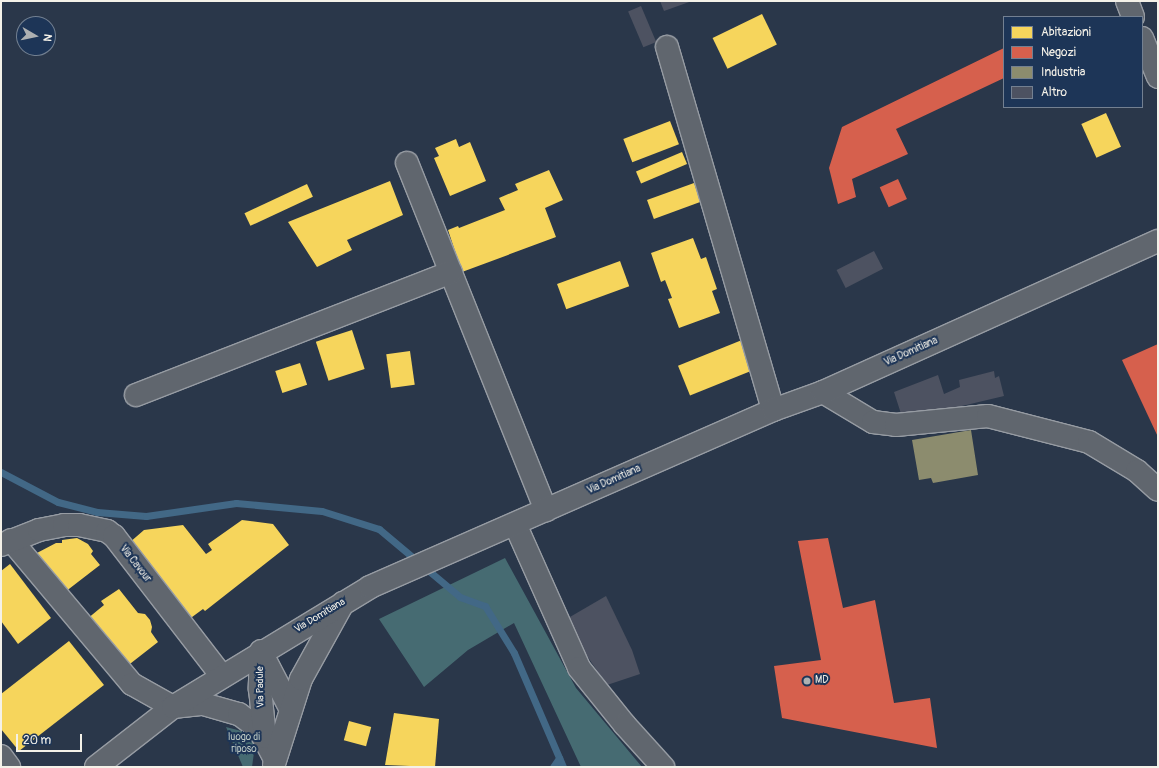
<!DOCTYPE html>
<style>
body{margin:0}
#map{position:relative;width:1159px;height:768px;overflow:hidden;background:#2a374a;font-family:Pangolin,sans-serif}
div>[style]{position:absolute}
.green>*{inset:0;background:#466b72}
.homes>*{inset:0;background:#f6d55c;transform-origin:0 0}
.shops>*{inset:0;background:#d6604d;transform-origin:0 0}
.industry>*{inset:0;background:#8c8c6e}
.stream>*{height:7px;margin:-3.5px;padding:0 3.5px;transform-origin:3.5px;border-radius:3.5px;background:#426886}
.building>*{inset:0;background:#4d5261;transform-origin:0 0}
.roads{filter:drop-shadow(1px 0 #979ca3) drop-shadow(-1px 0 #979ca3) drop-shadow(0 1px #979ca3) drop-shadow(0 -1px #979ca3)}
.minor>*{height:22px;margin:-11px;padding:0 11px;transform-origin:11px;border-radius:11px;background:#60666e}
.major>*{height:22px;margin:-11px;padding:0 11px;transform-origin:11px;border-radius:11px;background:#60666e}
.dots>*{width:11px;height:11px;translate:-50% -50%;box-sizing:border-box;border:2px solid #1d3557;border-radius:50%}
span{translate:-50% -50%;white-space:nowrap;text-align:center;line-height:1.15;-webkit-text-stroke:4px #1d3557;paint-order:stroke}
.street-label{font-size:10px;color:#f4f1e8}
.poi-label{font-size:10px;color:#f4f1e8}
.left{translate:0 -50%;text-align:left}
.park-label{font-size:10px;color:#b8c5c1}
.frame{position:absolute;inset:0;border:2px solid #f4f1e8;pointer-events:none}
.legend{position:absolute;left:1003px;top:16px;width:140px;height:92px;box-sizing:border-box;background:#1d3557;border:1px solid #738091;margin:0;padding:5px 7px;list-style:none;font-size:12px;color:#f4f1e8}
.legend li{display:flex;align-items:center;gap:8px;height:20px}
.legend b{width:20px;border:1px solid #738091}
.north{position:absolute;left:16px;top:16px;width:40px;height:40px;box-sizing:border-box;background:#1d3557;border:1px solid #738091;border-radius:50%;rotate:99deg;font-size:11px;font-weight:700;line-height:16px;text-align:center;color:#f4f1e8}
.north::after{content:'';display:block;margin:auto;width:14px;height:18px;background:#adb0b1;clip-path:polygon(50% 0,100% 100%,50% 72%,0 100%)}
.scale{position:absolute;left:16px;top:734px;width:66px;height:18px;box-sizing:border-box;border:2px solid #f4f1e8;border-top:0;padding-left:5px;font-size:12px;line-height:14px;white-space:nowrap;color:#f4f1e8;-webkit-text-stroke:3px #1d3557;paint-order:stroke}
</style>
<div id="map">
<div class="green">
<i style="clip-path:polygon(505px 558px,576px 688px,642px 767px,581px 767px,514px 623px,468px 650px,424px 687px,379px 619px)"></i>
<i style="clip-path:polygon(226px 727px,249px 733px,256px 738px,252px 767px,243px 767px)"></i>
</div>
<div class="homes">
<i style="left:762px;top:14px;width:34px;height:55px;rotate:64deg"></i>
<i style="left:1106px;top:113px;width:37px;height:27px;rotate:66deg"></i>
<i style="left:670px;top:121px;width:25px;height:50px;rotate:69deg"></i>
<i style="clip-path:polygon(456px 139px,459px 147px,470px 142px,486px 181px,450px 196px,434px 158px,439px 156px,435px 148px)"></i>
<i style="left:682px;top:152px;width:13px;height:50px;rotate:67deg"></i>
<i style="clip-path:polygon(549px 170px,563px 200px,545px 208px,556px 237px,462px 272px,448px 230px,458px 226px,459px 228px,505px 210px,499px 198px,518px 190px,515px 184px)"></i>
<i style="clip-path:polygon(390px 181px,403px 215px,347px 240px,352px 250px,317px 267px,288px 222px)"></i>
<i style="left:694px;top:183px;width:20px;height:50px;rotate:70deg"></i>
<i style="left:307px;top:184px;width:14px;height:69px;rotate:65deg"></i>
<i style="clip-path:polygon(693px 238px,701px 259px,706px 257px,717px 289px,712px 291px,720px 313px,679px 328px,668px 299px,672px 298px,665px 280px,661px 282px,651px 253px)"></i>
<i style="left:620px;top:261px;width:27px;height:67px;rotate:70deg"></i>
<i style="left:352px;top:330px;width:41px;height:38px;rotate:72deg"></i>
<i style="left:742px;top:340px;width:32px;height:69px;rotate:68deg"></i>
<i style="left:410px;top:351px;width:34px;height:24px;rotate:82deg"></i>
<i style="left:300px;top:363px;width:23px;height:26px;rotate:72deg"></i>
<i style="clip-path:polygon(242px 520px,273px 524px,289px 545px,205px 611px,203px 609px,188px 620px,129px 543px,144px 530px,183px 525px,206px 554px,212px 550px,208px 544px)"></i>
<i style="clip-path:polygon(77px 538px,88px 544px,93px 551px,91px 554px,100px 565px,65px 592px,35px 554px,56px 543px,62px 543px,62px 540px)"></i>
<i style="clip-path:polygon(10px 564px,51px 618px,18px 644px,1px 621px,1px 571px)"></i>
<i style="clip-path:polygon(119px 589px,138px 613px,145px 614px,150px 620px,152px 627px,151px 632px,158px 642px,126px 667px,87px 619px,104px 605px,101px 601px)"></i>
<i style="clip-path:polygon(69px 641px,104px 685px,19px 751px,1px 729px,1px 694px)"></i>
<i style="clip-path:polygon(394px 713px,439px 719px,435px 767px,385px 765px)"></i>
<i style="left:349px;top:721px;width:23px;height:20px;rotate:15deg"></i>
</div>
<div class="shops">
<i style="clip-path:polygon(1004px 48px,1004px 78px,896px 129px,908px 154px,852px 179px,856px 197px,838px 204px,829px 168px,842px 127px)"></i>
<i style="left:898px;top:179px;width:22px;height:20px;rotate:66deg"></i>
<i style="clip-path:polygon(1158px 344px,1158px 437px,1122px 360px)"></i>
<i style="clip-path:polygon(828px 538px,843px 608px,875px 600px,894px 703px,930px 698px,937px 748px,782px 718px,774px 666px,821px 660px,798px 541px)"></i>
</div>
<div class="industry">
<i style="clip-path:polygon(971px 430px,978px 475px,933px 483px,931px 478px,919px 480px,912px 440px)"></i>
</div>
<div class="stream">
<i style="left:1px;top:472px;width:64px;rotate:27.8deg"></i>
<i style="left:58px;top:502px;width:40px;rotate:14.4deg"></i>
<i style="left:97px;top:512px;width:49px;rotate:4.7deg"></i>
<i style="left:146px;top:516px;width:91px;rotate:-8.2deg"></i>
<i style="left:236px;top:503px;width:86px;rotate:5.3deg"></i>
<i style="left:322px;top:511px;width:60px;rotate:17.5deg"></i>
<i style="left:379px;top:529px;width:106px;rotate:40deg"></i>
<i style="left:460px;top:597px;width:27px;rotate:20deg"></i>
<i style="left:485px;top:606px;width:55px;rotate:58.3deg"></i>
<i style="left:514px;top:653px;width:124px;rotate:66.7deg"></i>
<i style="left:553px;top:767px;width:11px;rotate:-56deg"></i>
</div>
<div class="building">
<i style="clip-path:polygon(660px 1px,692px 1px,664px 11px)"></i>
<i style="left:641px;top:6px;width:39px;height:14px;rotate:67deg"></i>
<i style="left:874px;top:251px;width:20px;height:42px;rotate:63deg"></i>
<i style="clip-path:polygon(994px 371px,995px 378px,999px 376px,1004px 396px,903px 420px,894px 392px,938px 375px,944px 394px,960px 387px,959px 380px)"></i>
<i style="clip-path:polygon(606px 596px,632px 650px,640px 674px,607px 685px,563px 621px)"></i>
</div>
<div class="roads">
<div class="minor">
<i style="left:1127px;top:1px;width:17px;rotate:69deg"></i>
<i style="left:1142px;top:38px;width:42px;rotate:67.7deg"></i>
<i style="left:667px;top:47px;width:378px;rotate:73.7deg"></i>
<i style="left:407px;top:163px;width:374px;rotate:68.2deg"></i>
<i style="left:823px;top:392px;width:58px;rotate:31deg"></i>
<i style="left:873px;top:422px;width:23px;rotate:7deg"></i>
<i style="left:896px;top:425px;width:92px;rotate:-5.6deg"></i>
<i style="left:988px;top:416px;width:104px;rotate:14.4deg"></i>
<i style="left:1089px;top:442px;width:56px;rotate:31.1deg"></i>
<i style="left:1137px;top:471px;width:28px;rotate:42deg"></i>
<i style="left:136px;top:395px;width:338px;rotate:-21.3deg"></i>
<i style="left:515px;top:524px;width:158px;rotate:66deg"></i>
<i style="left:579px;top:668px;width:73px;rotate:51.1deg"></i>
<i style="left:625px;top:725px;width:57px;rotate:47.9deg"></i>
<i style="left:11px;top:540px;width:188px;rotate:50deg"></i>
<i style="left:132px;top:684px;width:47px;rotate:29.3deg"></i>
<i style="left:173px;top:707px;width:30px;rotate:-6deg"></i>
<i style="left:203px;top:704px;width:37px;rotate:16deg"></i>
<i style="left:239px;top:714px;width:25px;rotate:37deg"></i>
<i style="left:259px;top:729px;width:34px;rotate:62deg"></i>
<i style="left:1px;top:545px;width:41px;rotate:-21.5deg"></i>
<i style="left:39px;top:530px;width:25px;rotate:-11deg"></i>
<i style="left:64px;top:525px;width:15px"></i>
<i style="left:79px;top:525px;width:29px;rotate:12deg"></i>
<i style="left:107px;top:531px;width:9px;rotate:36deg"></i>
<i style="left:114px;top:536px;width:177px;rotate:52.4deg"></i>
<i style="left:261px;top:651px;width:38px;rotate:92deg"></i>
<i style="left:260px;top:689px;width:48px;rotate:84.1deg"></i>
<i style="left:261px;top:652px;width:63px;rotate:62.6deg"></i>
<i style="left:1px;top:756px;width:14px;rotate:54deg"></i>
<i style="left:274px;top:764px;width:89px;rotate:-72.4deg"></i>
<i style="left:301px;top:679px;width:87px;rotate:-61.1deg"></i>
</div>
<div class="major">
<i style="left:96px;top:767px;width:98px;rotate:-37.9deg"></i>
<i style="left:173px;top:707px;width:231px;rotate:-31.3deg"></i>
<i style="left:370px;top:587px;width:440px;rotate:-23.7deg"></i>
<i style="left:773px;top:410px;width:53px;rotate:-19.8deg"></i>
<i style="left:823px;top:392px;width:367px;rotate:-24.3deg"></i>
</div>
</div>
<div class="dots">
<i style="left:807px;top:681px;background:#adb0b1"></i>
</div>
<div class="street-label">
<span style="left:911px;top:352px;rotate:-24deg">Via Domitiana</span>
<span style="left:614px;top:480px;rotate:-24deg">Via Domitiana</span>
<span style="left:135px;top:564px;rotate:52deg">Via Cavour</span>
<span style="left:320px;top:616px;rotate:-31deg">Via Domitiana</span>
<span style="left:261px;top:687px;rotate:-91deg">Via Padule</span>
</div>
<div class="poi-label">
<span class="left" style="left:815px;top:681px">MD</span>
</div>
<div class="park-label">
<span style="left:244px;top:743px">luogo di<br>riposo</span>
</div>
<div class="frame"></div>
<ul class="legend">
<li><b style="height:11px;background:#f6d55c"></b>Abitazioni</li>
<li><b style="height:11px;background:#d6604d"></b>Negozi</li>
<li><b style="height:11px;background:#8c8c6e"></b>Industria</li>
<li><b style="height:11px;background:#4d5261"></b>Altro</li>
</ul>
<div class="north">N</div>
<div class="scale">20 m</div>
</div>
